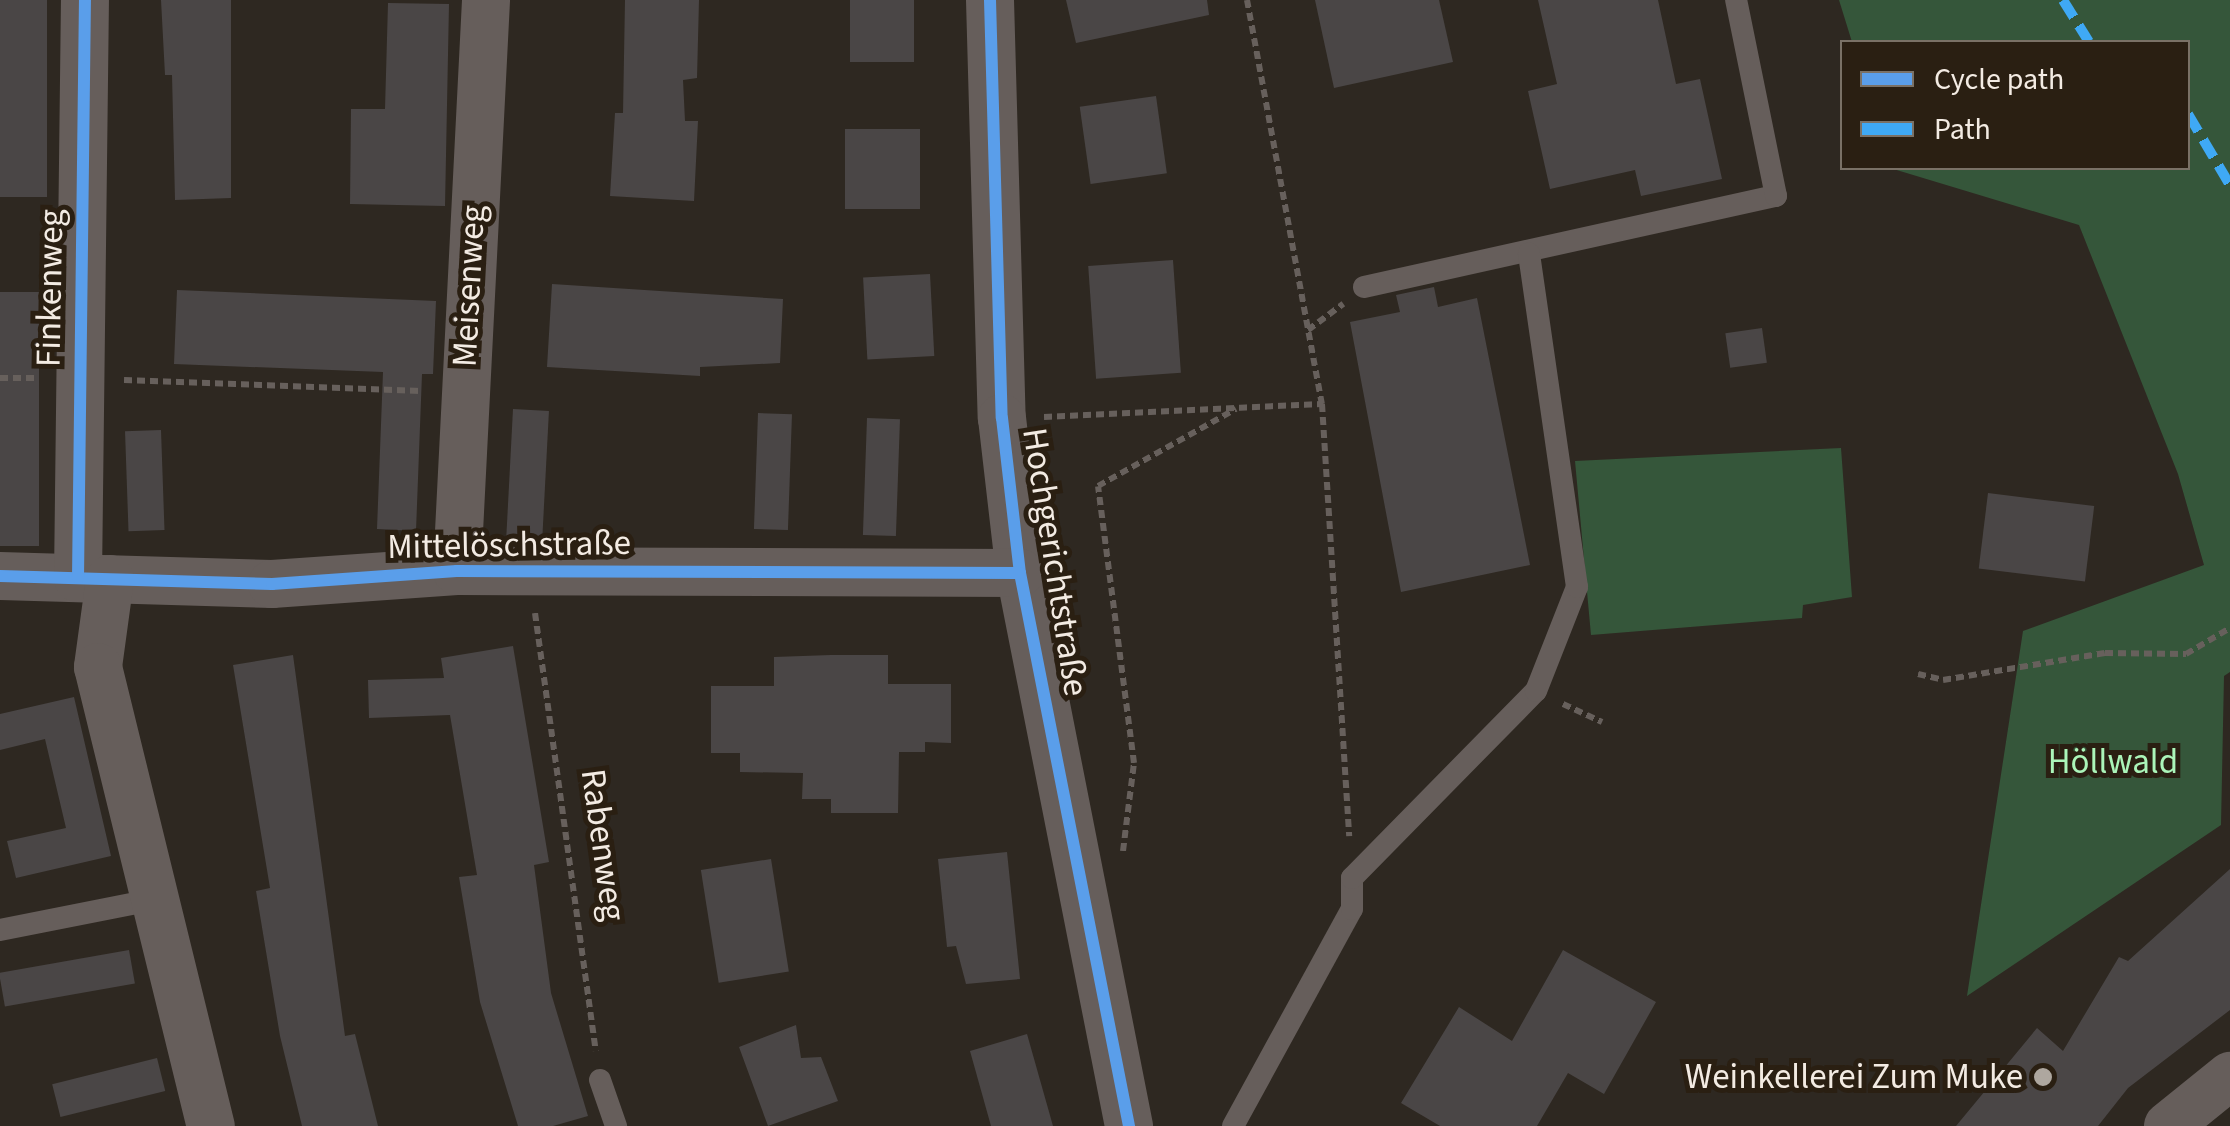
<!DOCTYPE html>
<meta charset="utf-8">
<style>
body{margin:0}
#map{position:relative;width:2230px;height:1126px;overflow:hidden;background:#2e2821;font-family:"Source Sans 3",sans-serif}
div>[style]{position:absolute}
.green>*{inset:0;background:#35563a}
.building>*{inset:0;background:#4a4646;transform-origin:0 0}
.path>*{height:6px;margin-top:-3px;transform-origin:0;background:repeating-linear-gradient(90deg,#67605c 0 8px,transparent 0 13px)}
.service>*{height:22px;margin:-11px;padding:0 11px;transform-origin:11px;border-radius:11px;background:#665e5b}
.minor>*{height:48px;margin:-24px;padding:0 24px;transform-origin:24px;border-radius:24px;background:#665e5b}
.quiet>*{height:10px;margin-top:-5px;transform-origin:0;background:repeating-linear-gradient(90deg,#3fa9f5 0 20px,transparent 0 30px)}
.cycleway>*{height:12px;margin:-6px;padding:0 6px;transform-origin:6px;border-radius:6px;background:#5a9eea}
.dots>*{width:28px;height:28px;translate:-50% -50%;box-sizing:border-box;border:5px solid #2a1f12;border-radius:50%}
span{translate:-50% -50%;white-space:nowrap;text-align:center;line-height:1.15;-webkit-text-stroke:10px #2a1f12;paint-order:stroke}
.street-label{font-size:35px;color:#f3ebe3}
.park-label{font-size:35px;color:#abf5b9}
.poi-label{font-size:35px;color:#f3ebe3}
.right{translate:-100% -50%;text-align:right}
.legend{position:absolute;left:1840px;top:40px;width:350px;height:130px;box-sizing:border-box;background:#2a1f12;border:2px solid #7a7166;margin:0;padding:12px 18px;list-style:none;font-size:30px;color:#f3ebe3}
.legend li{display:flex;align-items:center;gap:20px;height:50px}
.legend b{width:50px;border:2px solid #7a7166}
</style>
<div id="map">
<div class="green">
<i style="clip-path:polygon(1839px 0,2230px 0,2230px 672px,2224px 676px,2221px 825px,1967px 996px,2023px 631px,2204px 565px,2178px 474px,2079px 225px,1890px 168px,2188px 168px,2188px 42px,1852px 42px)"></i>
<i style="clip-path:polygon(1841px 448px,1852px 597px,1803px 605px,1802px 618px,1591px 635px,1575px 461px)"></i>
</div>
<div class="building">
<i style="left:0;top:0;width:47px;height:197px"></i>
<i style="clip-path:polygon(161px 0,231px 0,231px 198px,175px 200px,172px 75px,165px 75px)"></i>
<i style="clip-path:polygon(625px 0,699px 0,697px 78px,683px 80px,685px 121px,698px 121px,694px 201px,610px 196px,615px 113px,623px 113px)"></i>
<i style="left:850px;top:0;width:64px;height:62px"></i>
<i style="clip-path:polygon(1066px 0,1207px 0,1209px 15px,1076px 43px)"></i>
<i style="clip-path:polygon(1315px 0,1439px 0,1453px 62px,1334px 88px)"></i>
<i style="clip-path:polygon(1538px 0,1658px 0,1676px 84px,1700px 79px,1722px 179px,1641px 196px,1635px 170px,1550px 189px,1528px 91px,1557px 84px)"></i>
<i style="clip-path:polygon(388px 3px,449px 4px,445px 206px,350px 204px,351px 109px,385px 109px)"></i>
<i style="left:1156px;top:96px;width:78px;height:77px;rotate:82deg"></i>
<i style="left:920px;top:129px;width:80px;height:75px;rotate:90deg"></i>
<i style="left:1173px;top:260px;width:113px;height:85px;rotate:86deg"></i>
<i style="left:930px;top:274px;width:82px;height:67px;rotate:87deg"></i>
<i style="clip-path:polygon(552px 284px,783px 299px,780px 363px,700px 367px,700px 376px,547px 367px)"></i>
<i style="clip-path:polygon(1434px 287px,1438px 307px,1477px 298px,1530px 565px,1401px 592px,1350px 322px,1400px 312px,1396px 295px)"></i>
<i style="clip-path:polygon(177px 290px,436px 301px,433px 374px,422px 374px,416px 531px,377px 529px,383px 372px,174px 364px)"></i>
<i style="left:0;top:292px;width:39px;height:254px"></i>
<i style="left:1762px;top:328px;width:35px;height:37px;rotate:82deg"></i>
<i style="left:513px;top:409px;width:36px;height:131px;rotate:3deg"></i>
<i style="left:758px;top:413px;width:34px;height:116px;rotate:2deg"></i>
<i style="left:867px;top:418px;width:33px;height:117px;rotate:2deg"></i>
<i style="left:161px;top:430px;width:100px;height:36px;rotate:88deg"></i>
<i style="left:1988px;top:493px;width:107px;height:76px;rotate:7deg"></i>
<i style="clip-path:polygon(513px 646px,549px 862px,534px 865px,551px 993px,588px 1116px,553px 1126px,518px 1126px,480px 1002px,459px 877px,477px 875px,450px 715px,369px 718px,368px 680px,444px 678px,441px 658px)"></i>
<i style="clip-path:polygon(293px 655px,345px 1036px,355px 1034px,378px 1126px,302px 1126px,280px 1036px,256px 891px,270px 888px,233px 665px)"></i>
<i style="clip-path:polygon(831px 655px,888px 655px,888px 684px,951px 684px,951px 743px,925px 742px,925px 752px,899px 752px,898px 813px,831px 813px,831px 799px,802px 799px,803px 773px,740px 772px,740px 753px,711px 753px,711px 686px,774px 686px,774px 657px)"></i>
<i style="clip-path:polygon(74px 697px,111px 856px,16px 878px,7px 841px,66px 828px,45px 739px,0 750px,0 714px)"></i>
<i style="clip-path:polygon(1007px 852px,1020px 979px,966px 984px,956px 946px,947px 947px,938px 859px)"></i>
<i style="left:771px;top:859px;width:114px;height:71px;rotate:81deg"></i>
<i style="clip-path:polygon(2230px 869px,2230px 1010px,2128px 1088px,2098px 1126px,1956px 1126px,2037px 1028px,2063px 1051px,2119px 957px,2128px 961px)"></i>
<i style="left:129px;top:950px;width:34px;height:132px;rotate:80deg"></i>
<i style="clip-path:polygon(1563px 950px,1656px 1002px,1604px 1094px,1568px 1073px,1537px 1126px,1440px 1126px,1401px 1103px,1459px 1007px,1512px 1041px)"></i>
<i style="clip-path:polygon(796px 1025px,801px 1058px,821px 1057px,838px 1101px,768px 1126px,739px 1047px)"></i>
<i style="clip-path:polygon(1027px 1034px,1053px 1126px,991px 1126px,970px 1051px)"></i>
<i style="left:157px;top:1058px;width:34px;height:108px;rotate:76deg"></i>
</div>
<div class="path">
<i style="left:1247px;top:0;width:411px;rotate:79.5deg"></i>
<i style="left:1322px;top:404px;width:433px;rotate:86.4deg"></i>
<i style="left:1308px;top:330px;width:44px;rotate:-36.6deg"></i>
<i style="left:0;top:378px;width:36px"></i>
<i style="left:124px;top:380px;width:297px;rotate:2.1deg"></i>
<i style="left:1044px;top:417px;width:278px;rotate:-2.7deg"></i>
<i style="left:535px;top:613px;width:442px;rotate:82.1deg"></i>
<i style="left:1918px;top:674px;width:26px;rotate:13deg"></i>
<i style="left:1943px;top:680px;width:164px;rotate:-9.5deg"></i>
<i style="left:2105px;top:653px;width:81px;rotate:0.7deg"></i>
<i style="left:2186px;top:654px;width:51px;rotate:-30.6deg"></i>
<i style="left:1563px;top:704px;width:43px;rotate:24.8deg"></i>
<i style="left:1123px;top:851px;width:89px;rotate:-82.9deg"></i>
<i style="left:1134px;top:763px;width:279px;rotate:-97.4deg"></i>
<i style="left:1098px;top:486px;width:158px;rotate:-29.2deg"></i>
</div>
<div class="service">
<i style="left:1364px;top:287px;width:422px;rotate:-12.5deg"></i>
<i style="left:1776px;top:196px;width:200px;rotate:-101.5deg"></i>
<i style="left:0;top:930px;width:159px;rotate:-11.2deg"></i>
<i style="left:600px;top:1080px;width:49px;rotate:70.8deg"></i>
<i style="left:1233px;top:1126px;width:247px;rotate:-61.3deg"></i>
<i style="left:1352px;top:909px;width:31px;rotate:-90deg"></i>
<i style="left:1352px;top:878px;width:262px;rotate:-45.5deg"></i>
<i style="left:1536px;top:691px;width:112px;rotate:-68.5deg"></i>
<i style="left:1577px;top:587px;width:337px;rotate:-98.2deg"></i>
</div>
<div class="minor">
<i style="left:990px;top:0;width:418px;rotate:88.4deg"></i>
<i style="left:1002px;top:418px;width:156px;rotate:83.4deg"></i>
<i style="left:1020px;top:573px;width:564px;rotate:78.85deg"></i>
<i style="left:457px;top:571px;width:572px;rotate:-87.09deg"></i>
<i style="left:0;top:576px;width:272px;rotate:1.7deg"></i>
<i style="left:272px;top:584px;width:185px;rotate:-4deg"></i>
<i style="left:457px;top:571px;width:563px;rotate:0.2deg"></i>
<i style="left:78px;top:578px;width:578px;rotate:-89.31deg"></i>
<i style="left:110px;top:579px;width:89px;rotate:97.8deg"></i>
<i style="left:98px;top:667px;width:473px;rotate:76.2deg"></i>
<i style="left:2168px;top:1126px;width:80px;rotate:-38.9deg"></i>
</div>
<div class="quiet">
<i style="left:2063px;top:0;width:49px;rotate:58.2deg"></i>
<i style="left:2188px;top:114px;width:82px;rotate:59.4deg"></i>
</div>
<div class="cycleway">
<i style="left:990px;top:0;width:418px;rotate:88.4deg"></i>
<i style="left:1002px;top:418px;width:156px;rotate:83.4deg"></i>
<i style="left:1020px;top:573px;width:564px;rotate:78.85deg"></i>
<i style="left:0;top:576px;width:272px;rotate:1.7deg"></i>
<i style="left:272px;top:584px;width:185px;rotate:-4deg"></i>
<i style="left:457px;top:571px;width:563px;rotate:0.2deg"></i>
<i style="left:78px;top:578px;width:578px;rotate:-89.31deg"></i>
</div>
<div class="dots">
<i style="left:2043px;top:1077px;background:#aea79f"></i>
</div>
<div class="street-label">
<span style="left:469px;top:286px;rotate:-87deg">Meisenweg</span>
<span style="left:50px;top:288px;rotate:-89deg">Finkenweg</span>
<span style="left:509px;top:545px;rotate:-1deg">Mittelöschstraße</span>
<span style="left:1055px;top:562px;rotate:81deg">Hochgerichtstraße</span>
<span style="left:603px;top:845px;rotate:82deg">Rabenweg</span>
</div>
<div class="park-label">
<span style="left:2113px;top:762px">Höllwald</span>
</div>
<div class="poi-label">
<span class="right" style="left:2023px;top:1077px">Weinkellerei Zum Muke</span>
</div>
<ul class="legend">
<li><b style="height:12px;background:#5a9eea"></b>Cycle path</li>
<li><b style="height:12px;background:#3fa9f5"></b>Path</li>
</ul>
</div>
